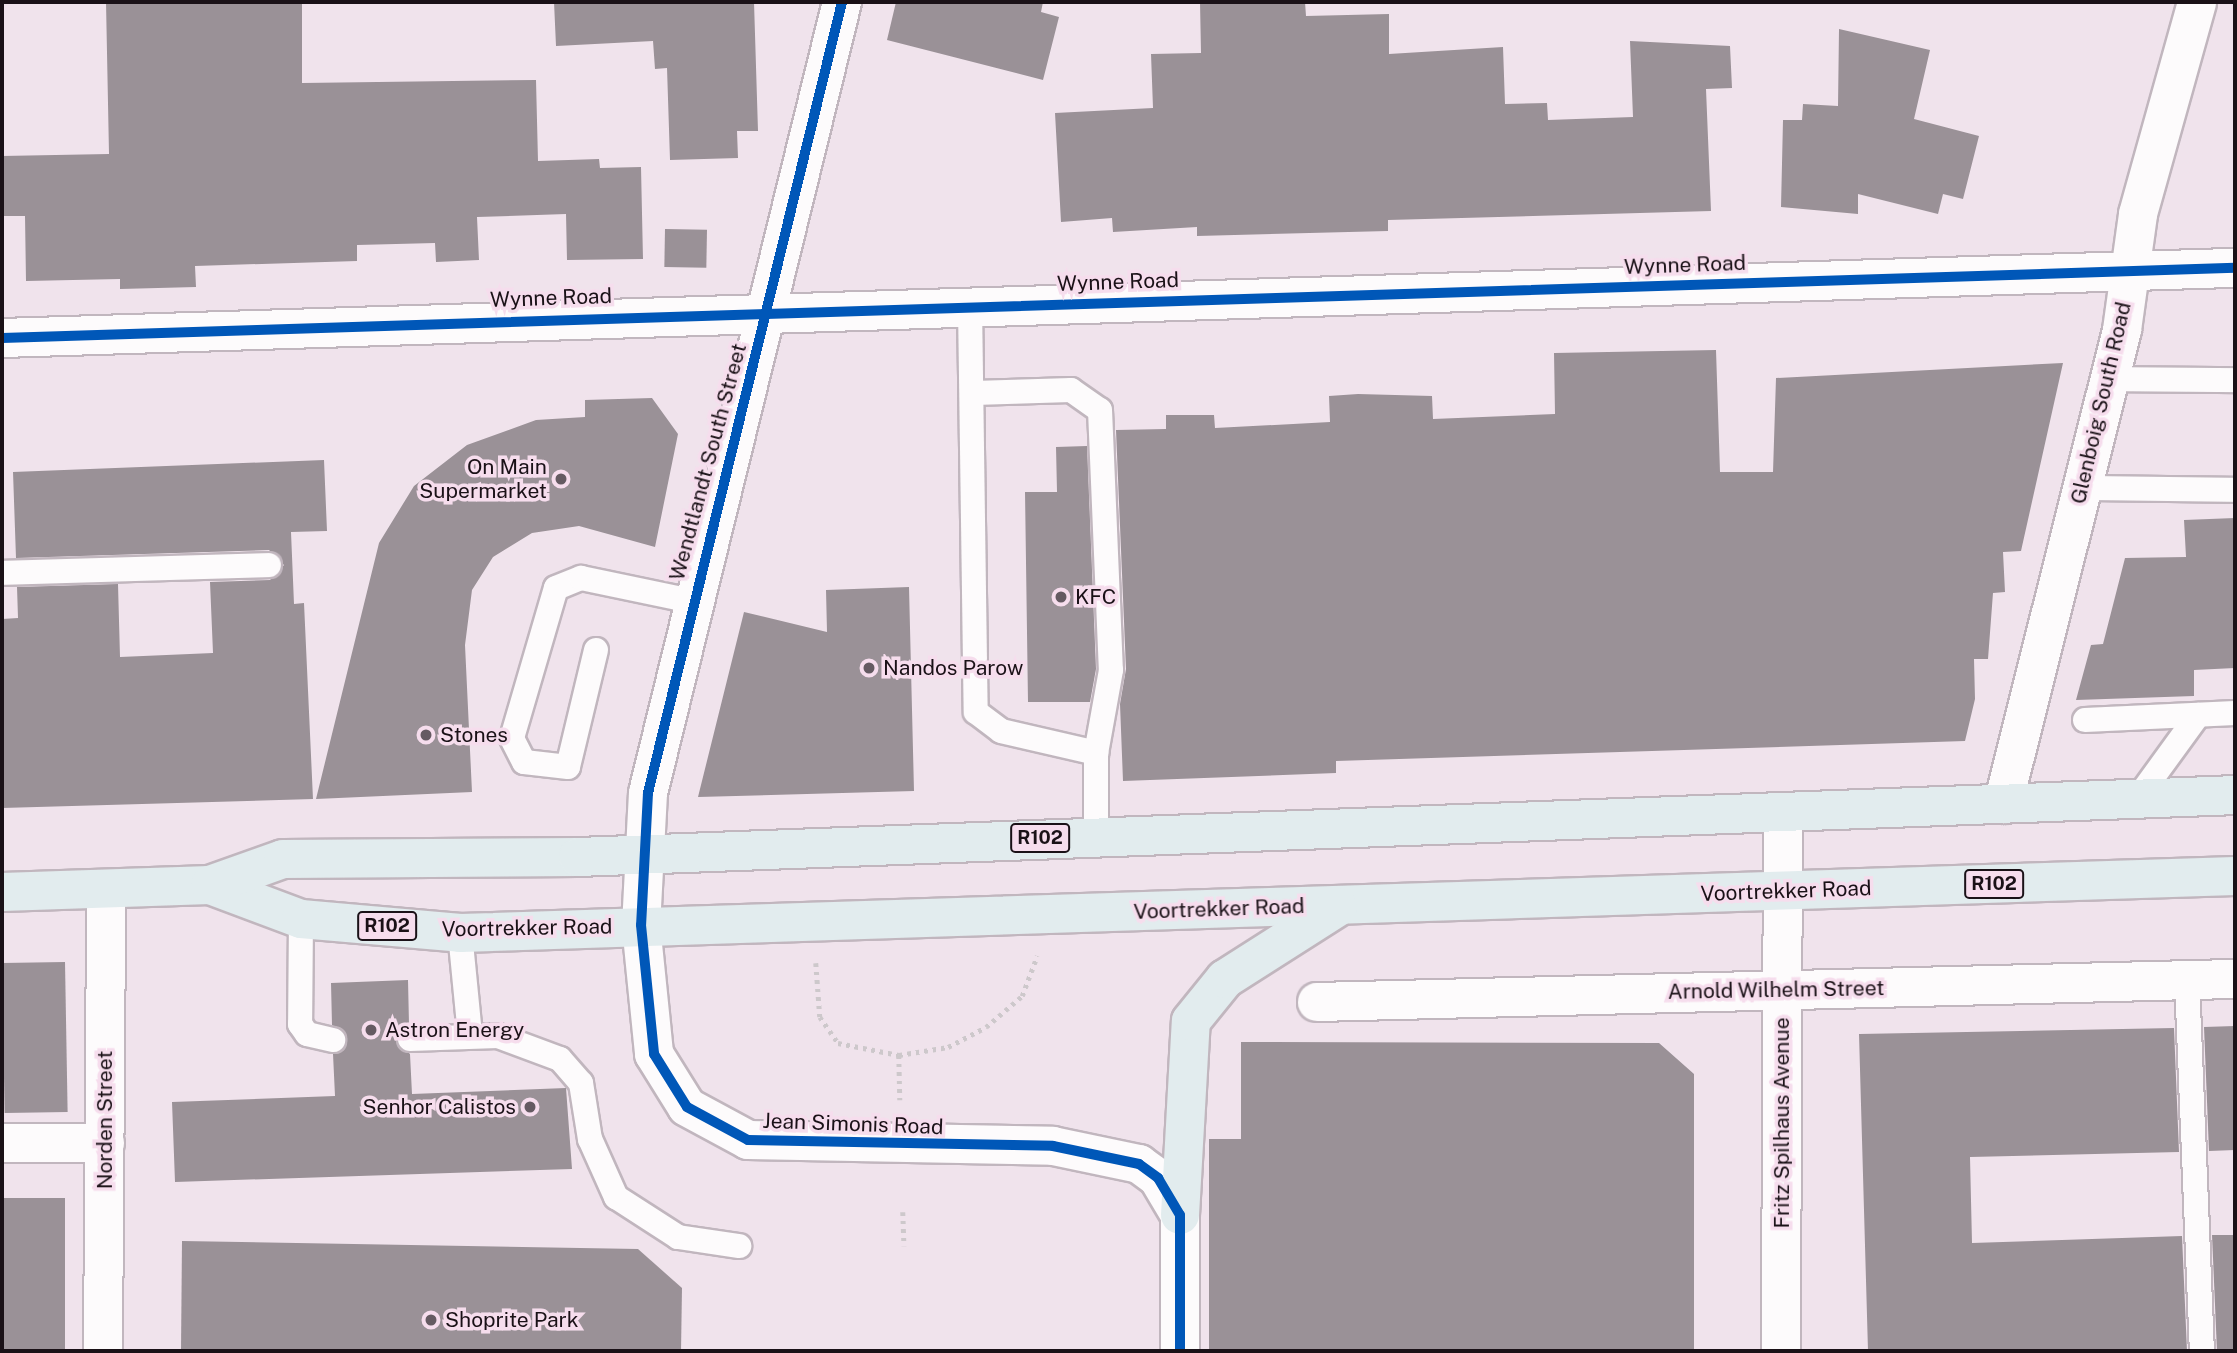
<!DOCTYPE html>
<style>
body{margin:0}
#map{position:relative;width:2237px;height:1353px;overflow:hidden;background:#f0e3ec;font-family:"Public Sans",sans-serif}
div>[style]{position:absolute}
.building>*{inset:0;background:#9a9197;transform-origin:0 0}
.path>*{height:4.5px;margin-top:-2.25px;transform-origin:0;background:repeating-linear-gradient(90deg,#cdc8cb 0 3.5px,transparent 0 8.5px)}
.roads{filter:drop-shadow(2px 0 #c1b6be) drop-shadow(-2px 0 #c1b6be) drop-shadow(0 2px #c1b6be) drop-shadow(0 -2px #c1b6be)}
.lane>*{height:24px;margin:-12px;padding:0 12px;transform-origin:12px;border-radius:12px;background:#fdfbfc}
.street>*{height:38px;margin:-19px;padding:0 19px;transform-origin:19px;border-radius:19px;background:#fdfbfc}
.primary>*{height:38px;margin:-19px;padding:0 19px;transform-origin:19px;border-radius:19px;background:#e2ecee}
.cycleway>*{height:10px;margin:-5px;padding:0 5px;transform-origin:5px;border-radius:5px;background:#0057b8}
.dots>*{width:19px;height:19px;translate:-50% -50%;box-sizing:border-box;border:4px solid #f6dded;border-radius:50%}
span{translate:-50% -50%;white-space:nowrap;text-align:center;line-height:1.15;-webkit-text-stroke:7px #f6dded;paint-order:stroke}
.shield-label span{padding:2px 5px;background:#f6dded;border:2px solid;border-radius:5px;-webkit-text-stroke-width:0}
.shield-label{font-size:19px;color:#1a1117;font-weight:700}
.street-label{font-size:21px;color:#1a1117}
.poi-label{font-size:21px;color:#1a1117}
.right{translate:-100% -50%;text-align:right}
.left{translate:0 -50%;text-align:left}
.frame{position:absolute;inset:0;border:4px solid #1a1117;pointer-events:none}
</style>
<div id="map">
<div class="building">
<i style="clip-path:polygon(106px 2px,302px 2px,302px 83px,536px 80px,538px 161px,599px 159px,600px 168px,641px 167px,643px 259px,567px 260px,566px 214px,477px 217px,479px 260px,436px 262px,435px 243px,357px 245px,357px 261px,195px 266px,196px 287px,120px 289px,120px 279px,26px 281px,25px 216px,2px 216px,2px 156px,109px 154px)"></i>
<i style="clip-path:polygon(554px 2px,754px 2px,758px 131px,737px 131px,738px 158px,670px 160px,667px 68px,655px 69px,653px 41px,556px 46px)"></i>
<i style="clip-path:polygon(896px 2px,1043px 2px,1041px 12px,1059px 17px,1043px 80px,887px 40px)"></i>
<i style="clip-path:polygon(1200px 2px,1305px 2px,1306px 16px,1389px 14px,1389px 54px,1503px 47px,1505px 104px,1547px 103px,1548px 120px,1633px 117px,1630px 41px,1730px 46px,1732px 88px,1706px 89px,1711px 211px,1388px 220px,1388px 231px,1197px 236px,1197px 227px,1113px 232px,1112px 218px,1061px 222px,1055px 113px,1153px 108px,1151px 54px,1201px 53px)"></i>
<i style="clip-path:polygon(1839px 29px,1930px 50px,1914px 119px,1979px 136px,1963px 199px,1943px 194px,1938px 214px,1858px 194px,1858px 214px,1781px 207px,1783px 120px,1802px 120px,1803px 104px,1838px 106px)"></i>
<i style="left:665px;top:229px;width:42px;height:38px;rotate:1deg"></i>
<i style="clip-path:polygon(1716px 350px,1720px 472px,1773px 472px,1776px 378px,2063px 363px,2021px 551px,2003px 552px,2005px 592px,1993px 593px,1988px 659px,1974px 659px,1975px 699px,1965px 741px,1336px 761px,1336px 773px,1123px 781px,1120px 704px,1126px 669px,1116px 430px,1166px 429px,1166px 415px,1214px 415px,1215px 428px,1330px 422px,1329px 396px,1358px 394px,1432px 396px,1433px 419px,1555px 414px,1554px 353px)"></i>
<i style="clip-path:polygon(652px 398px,678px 434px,655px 547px,579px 526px,532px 533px,493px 557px,472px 590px,465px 645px,472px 792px,316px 799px,379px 543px,414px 486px,467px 445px,536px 420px,585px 417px,585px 400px)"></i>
<i style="clip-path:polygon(1087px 446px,1096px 669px,1090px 702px,1028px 702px,1025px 492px,1057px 492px,1056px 447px)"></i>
<i style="clip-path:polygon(324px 460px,327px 531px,291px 532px,294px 604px,304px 603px,313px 799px,2px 808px,2px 619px,18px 618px,17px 587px,118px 584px,120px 657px,213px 653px,210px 582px,270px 580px,284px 565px,269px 550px,16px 558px,13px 472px)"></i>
<i style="clip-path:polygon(2235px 518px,2235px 668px,2194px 670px,2194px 696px,2076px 700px,2091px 645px,2103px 644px,2125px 558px,2186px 557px,2184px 520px)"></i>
<i style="clip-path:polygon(909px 587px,914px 791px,698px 797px,744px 612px,827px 632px,826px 590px)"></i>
<i style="left:65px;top:962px;width:150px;height:63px;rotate:89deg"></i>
<i style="clip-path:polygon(408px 980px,409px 1024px,395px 1040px,410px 1054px,412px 1094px,566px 1088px,572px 1169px,175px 1182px,172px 1102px,335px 1096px,333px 1054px,344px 1050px,347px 1036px,332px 1025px,331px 983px)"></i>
<i style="clip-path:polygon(2235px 1026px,2235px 1150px,2209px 1151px,2204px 1027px)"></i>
<i style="clip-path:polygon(2174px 1028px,2179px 1152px,1970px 1157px,1972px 1243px,2182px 1236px,2187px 1351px,1868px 1351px,1859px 1034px)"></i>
<i style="clip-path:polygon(1241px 1042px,1659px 1043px,1694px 1074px,1694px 1351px,1209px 1351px,1209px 1139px,1241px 1139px)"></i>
<i style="left:2px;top:1198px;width:63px;height:153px"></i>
<i style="clip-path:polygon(2212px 1235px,2235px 1235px,2235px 1351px,2217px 1351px)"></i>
<i style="clip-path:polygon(182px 1241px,638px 1249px,682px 1288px,681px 1351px,181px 1351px)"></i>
</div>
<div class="path">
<i style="left:816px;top:963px;width:54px;rotate:85.8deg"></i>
<i style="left:820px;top:1017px;width:32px;rotate:55deg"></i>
<i style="left:838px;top:1043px;width:62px;rotate:11.1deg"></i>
<i style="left:899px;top:1055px;width:50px;rotate:-9.3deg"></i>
<i style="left:948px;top:1047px;width:43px;rotate:-27.8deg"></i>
<i style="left:986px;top:1027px;width:48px;rotate:-40.7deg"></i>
<i style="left:1022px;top:996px;width:43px;rotate:-69.4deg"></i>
<i style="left:899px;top:1055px;width:45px;rotate:88.7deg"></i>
<i style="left:903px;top:1212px;width:34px;rotate:88deg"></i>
</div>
<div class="roads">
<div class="lane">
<i style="left:970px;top:305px;width:407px;rotate:89.2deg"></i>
<i style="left:976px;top:712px;width:31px;rotate:37deg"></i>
<i style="left:1001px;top:731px;width:98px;rotate:13deg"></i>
<i style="left:1096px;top:753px;width:84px;rotate:90deg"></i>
<i style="left:2110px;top:379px;width:125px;rotate:0.5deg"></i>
<i style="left:974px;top:393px;width:97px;rotate:-1.8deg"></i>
<i style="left:1071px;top:390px;width:35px;rotate:35deg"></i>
<i style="left:1100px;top:410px;width:260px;rotate:87.6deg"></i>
<i style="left:1111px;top:670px;width:84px;rotate:100.2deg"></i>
<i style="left:2082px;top:488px;width:153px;rotate:0.7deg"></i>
<i style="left:2px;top:573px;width:267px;rotate:-1.7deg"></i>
<i style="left:596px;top:650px;width:120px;rotate:103.5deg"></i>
<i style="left:568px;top:767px;width:44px;rotate:-173.5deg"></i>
<i style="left:524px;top:762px;width:27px;rotate:-117deg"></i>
<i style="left:512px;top:738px;width:156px;rotate:-73.7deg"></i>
<i style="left:556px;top:588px;width:27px;rotate:-22deg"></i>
<i style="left:581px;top:578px;width:112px;rotate:11.8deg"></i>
<i style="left:2085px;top:720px;width:150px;rotate:-2.7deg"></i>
<i style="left:2137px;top:799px;width:104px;rotate:-54deg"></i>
<i style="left:301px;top:919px;width:105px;rotate:90.5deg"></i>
<i style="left:300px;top:1024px;width:12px;rotate:55deg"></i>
<i style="left:307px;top:1034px;width:27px;rotate:13deg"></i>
<i style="left:460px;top:933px;width:102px;rotate:84.4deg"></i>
<i style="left:2187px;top:980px;width:371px;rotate:87.7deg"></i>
<i style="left:410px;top:1039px;width:88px;rotate:-2deg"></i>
<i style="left:498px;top:1036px;width:66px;rotate:20.4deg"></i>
<i style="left:560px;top:1059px;width:32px;rotate:49deg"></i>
<i style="left:581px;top:1083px;width:57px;rotate:80.9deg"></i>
<i style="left:590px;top:1139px;width:64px;rotate:65.9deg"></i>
<i style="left:616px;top:1197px;width:74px;rotate:32.8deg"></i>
<i style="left:678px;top:1237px;width:62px;rotate:8.4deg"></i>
</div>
<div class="street">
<i style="left:842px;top:2px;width:814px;rotate:103.78deg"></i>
<i style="left:648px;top:793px;width:132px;rotate:93deg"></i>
<i style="left:641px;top:925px;width:130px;rotate:84.2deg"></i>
<i style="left:654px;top:1054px;width:62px;rotate:58.1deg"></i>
<i style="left:687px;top:1107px;width:69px;rotate:28.4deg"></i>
<i style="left:748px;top:1140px;width:305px;rotate:1.1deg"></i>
<i style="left:1053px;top:1146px;width:88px;rotate:11.8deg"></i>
<i style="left:1139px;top:1164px;width:24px;rotate:36deg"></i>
<i style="left:1158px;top:1178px;width:43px;rotate:59.3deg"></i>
<i style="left:1180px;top:1215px;width:136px;rotate:90deg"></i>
<i style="left:2px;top:338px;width:2234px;rotate:-1.8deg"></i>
<i style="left:2003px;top:804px;width:489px;rotate:-75.9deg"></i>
<i style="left:2122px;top:330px;width:117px;rotate:-82.1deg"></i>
<i style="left:2138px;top:214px;width:220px;rotate:-74.4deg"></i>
<i style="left:1317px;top:1002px;width:918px;rotate:-1.44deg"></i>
<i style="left:2px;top:1143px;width:103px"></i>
<i style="left:103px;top:1351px;width:462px;rotate:-89.6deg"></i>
<i style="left:1781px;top:1351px;width:539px;rotate:-89.79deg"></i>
</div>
<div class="primary">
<i style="left:210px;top:885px;width:97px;rotate:20.5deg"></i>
<i style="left:301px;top:919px;width:160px;rotate:5deg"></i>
<i style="left:460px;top:933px;width:1776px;rotate:-1.84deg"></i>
<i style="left:2px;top:892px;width:208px;rotate:-1.9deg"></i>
<i style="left:210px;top:885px;width:77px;rotate:-19.6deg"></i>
<i style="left:283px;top:859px;width:295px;rotate:-0.4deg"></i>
<i style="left:578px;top:857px;width:1658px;rotate:-2.14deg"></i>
<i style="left:1180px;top:1215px;width:194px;rotate:-86.8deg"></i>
<i style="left:1191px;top:1021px;width:54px;rotate:-51deg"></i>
<i style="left:1225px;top:979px;width:134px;rotate:-32.5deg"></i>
</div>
</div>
<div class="cycleway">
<i style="left:842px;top:2px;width:814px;rotate:103.78deg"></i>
<i style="left:648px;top:793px;width:132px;rotate:93deg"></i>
<i style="left:641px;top:925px;width:130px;rotate:84.2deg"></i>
<i style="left:654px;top:1054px;width:62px;rotate:58.1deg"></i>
<i style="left:687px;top:1107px;width:69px;rotate:28.4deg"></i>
<i style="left:748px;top:1140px;width:305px;rotate:1.1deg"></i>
<i style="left:1053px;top:1146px;width:88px;rotate:11.8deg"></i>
<i style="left:1139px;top:1164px;width:24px;rotate:36deg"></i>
<i style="left:1158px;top:1178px;width:43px;rotate:59.3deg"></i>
<i style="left:1180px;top:1215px;width:136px;rotate:90deg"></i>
<i style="left:2px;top:338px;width:2234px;rotate:-1.8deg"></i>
</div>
<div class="dots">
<i style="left:561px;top:479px;background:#655a62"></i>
<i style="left:1061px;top:597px;background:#655a62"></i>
<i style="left:869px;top:668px;background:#655a62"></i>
<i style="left:426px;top:735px;background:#655a62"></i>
<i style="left:371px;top:1030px;background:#655a62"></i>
<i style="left:530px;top:1107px;background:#655a62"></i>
<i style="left:431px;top:1320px;background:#655a62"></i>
</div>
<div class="shield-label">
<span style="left:1040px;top:838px">R102</span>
<span style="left:1994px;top:884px">R102</span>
<span style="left:387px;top:926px">R102</span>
</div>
<div class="street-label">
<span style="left:1685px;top:265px;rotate:-2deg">Wynne Road</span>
<span style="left:1118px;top:282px;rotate:-2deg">Wynne Road</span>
<span style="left:551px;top:298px;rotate:-2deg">Wynne Road</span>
<span style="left:2101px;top:403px;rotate:-77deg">Glenboig South Road</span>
<span style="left:708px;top:462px;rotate:-75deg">Wendtlandt South Street</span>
<span style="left:1786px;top:891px;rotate:-2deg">Voortrekker Road</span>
<span style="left:1219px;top:909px;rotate:-2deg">Voortrekker Road</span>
<span style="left:527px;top:928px;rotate:-1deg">Voortrekker Road</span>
<span style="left:1776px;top:990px;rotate:-1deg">Arnold Wilhelm Street</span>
<span style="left:105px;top:1120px;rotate:-90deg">Norden Street</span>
<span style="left:1782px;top:1123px;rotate:-90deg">Fritz Spilhaus Avenue</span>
<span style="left:853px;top:1124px;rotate:2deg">Jean Simonis Road</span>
</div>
<div class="poi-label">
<span class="right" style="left:547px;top:479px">On Main<br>Supermarket</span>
<span class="left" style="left:1075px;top:597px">KFC</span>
<span class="left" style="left:883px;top:668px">Nandos Parow</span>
<span class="left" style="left:440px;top:735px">Stones</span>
<span class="left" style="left:385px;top:1030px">Astron Energy</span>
<span class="right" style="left:516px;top:1107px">Senhor Calistos</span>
<span class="left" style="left:445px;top:1320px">Shoprite Park</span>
</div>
<div class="frame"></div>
</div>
